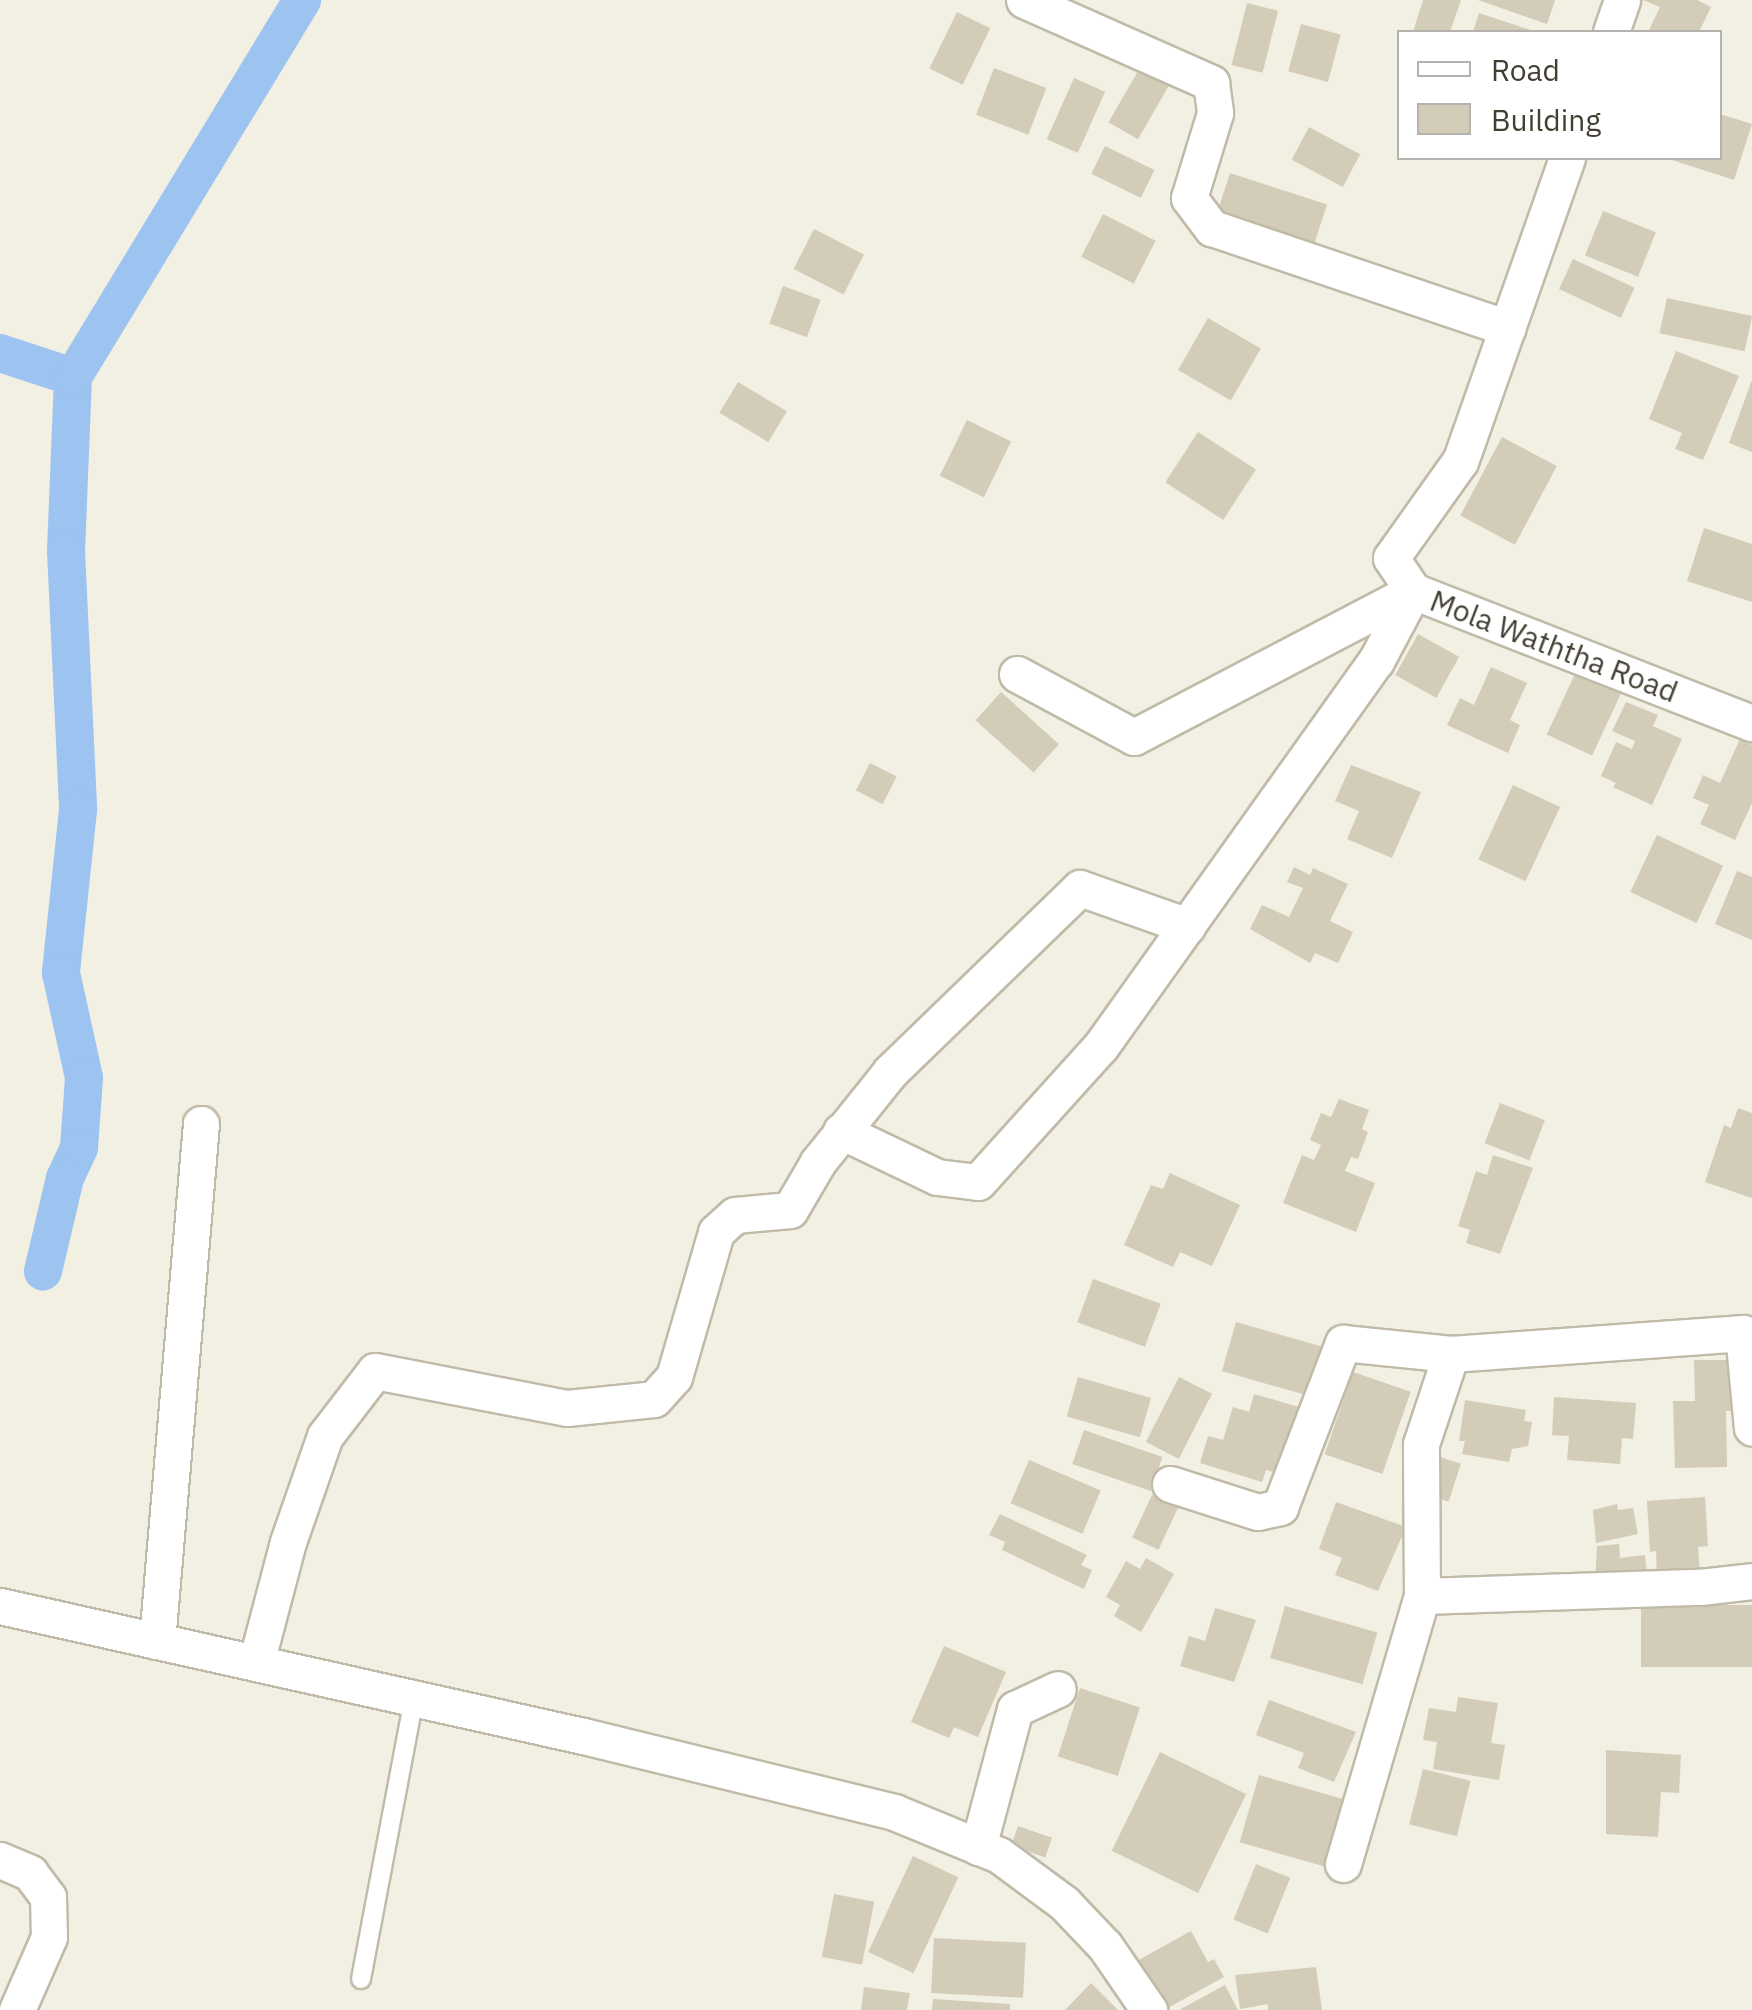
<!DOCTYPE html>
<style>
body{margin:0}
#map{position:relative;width:1752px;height:2010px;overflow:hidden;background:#f2efe3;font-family:"IBM Plex Sans",sans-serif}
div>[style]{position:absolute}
.canal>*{height:38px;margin:-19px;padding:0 19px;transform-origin:19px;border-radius:19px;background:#9dc3f0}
.building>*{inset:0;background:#d3ccb8;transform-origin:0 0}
.roads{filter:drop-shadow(2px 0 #c0bba8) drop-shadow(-2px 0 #c0bba8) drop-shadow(0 2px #c0bba8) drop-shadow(0 -2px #c0bba8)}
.lane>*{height:18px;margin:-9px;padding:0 9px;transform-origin:9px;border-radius:9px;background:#fff}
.street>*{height:35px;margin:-17.5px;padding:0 17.5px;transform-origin:17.5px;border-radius:17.5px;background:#fff}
span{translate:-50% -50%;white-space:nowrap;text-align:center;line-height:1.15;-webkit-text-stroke:9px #fff;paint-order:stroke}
.street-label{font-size:30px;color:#433f33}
.legend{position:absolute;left:1397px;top:30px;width:325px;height:130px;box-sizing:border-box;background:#fff;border:2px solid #b4b2ad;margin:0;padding:12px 18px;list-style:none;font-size:30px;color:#433f33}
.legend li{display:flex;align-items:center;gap:20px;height:50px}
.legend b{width:50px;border:2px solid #b4b2ad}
</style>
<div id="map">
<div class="canal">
<i style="left:0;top:353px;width:77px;rotate:18.2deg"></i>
<i style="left:73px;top:377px;width:174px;rotate:92.3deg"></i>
<i style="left:66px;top:551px;width:259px;rotate:87.3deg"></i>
<i style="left:78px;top:810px;width:164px;rotate:96deg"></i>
<i style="left:61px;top:973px;width:107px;rotate:77.6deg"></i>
<i style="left:84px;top:1078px;width:70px;rotate:94.1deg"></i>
<i style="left:79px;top:1148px;width:33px;rotate:115deg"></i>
<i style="left:65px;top:1178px;width:96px;rotate:103.3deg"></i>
<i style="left:73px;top:377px;width:441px;rotate:-58.7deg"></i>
</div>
<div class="building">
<i style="clip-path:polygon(1423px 0,1461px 0,1450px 32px,1413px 32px)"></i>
<i style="clip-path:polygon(1478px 0,1555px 0,1547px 24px)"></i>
<i style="clip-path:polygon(1643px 0,1697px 0,1711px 7px,1699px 32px,1648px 32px,1660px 7px)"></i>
<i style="left:1247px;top:3px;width:32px;height:64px;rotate:14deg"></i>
<i style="left:957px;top:12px;width:37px;height:63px;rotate:26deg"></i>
<i style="clip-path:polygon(1479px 13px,1537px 32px,1473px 32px)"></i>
<i style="left:1301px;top:24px;width:41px;height:49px;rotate:15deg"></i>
<i style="left:1141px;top:66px;width:34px;height:65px;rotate:30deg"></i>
<i style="left:994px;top:68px;width:56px;height:50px;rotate:21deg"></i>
<i style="left:1074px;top:78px;width:34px;height:67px;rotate:24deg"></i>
<i style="clip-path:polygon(1720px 114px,1752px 124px,1734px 180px,1666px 158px,1720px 158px)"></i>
<i style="left:1309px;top:127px;width:58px;height:37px;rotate:28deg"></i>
<i style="left:1105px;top:146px;width:55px;height:31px;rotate:26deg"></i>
<i style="left:1230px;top:173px;width:102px;height:50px;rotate:18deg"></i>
<i style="left:1603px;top:211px;width:57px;height:48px;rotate:22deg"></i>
<i style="left:1103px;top:214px;width:59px;height:48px;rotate:27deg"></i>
<i style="left:814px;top:229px;width:56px;height:45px;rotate:27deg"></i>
<i style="left:1573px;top:259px;width:68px;height:33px;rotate:25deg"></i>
<i style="left:783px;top:286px;width:40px;height:40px;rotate:20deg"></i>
<i style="left:1667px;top:298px;width:87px;height:36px;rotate:12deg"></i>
<i style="left:1208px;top:318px;width:61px;height:60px;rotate:30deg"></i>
<i style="clip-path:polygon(1676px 351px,1739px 376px,1703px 460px,1675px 449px,1682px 433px,1649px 419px)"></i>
<i style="clip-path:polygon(1752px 380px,1752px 452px,1729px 443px)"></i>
<i style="left:738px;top:382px;width:57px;height:36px;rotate:31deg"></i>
<i style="left:967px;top:420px;width:49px;height:62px;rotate:26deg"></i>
<i style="left:1198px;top:432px;width:69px;height:60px;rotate:33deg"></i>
<i style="left:1502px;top:437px;width:62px;height:89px;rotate:28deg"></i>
<i style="clip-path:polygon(1704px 528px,1752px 544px,1752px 602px,1687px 581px)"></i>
<i style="left:1418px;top:634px;width:47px;height:47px;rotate:29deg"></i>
<i style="left:1581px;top:661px;width:50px;height:81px;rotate:25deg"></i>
<i style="clip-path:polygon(1491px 667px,1527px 683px,1510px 720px,1520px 725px,1508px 753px,1447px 725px,1460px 698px,1474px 705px)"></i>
<i style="left:1001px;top:692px;width:78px;height:38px;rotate:42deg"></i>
<i style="clip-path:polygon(1626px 702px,1658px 715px,1653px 726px,1682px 739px,1652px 805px,1613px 787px,1616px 783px,1601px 776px,1616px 742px,1632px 749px,1635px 741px,1612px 731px)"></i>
<i style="clip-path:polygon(1740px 739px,1752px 745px,1752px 803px,1735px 840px,1700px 824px,1709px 805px,1693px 798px,1703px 775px,1720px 783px)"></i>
<i style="left:870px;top:763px;width:30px;height:31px;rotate:27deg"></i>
<i style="clip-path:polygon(1351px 765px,1421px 792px,1392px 858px,1347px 839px,1359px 811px,1335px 801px)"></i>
<i style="left:1513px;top:785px;width:52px;height:82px;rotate:25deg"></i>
<i style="left:1657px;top:835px;width:73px;height:63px;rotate:25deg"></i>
<i style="clip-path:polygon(1294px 867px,1310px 875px,1313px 868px,1348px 884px,1330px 921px,1353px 932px,1338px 963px,1315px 953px,1310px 963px,1250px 929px,1262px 905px,1289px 917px,1303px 888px,1287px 882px)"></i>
<i style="clip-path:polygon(1737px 871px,1752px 877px,1752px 940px,1715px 924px)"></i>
<i style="clip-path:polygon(1339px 1099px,1369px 1110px,1362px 1129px,1368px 1132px,1358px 1159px,1351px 1157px,1345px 1171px,1375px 1183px,1356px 1232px,1283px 1203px,1302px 1155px,1314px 1160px,1321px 1145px,1310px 1140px,1321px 1113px,1331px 1117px)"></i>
<i style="left:1500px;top:1103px;width:48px;height:43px;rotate:21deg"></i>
<i style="clip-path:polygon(1738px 1108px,1752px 1113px,1752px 1198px,1705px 1182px,1724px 1125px,1731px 1128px)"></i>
<i style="clip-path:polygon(1493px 1155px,1533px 1168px,1500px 1254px,1466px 1243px,1470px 1230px,1458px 1226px,1476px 1171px,1487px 1175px)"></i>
<i style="clip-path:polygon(1170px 1173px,1240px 1205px,1212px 1266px,1180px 1252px,1173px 1267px,1124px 1245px,1151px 1185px,1163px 1189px)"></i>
<i style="left:1093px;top:1279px;width:72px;height:46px;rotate:20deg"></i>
<i style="left:1236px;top:1322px;width:91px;height:51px;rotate:16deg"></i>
<i style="clip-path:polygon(1694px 1360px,1737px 1360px,1739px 1411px,1726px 1411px,1727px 1467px,1675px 1468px,1673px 1401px,1695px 1401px)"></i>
<i style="left:1353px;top:1372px;width:61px;height:87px;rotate:19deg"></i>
<i style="left:1078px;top:1377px;width:76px;height:41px;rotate:16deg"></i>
<i style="left:1179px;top:1377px;width:37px;height:73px;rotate:27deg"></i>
<i style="clip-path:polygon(1254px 1394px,1299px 1407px,1279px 1473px,1266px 1470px,1262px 1482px,1200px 1463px,1208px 1436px,1223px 1440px,1233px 1407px,1249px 1412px)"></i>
<i style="clip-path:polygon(1554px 1397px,1636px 1403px,1633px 1439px,1622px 1438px,1620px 1464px,1567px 1460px,1569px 1436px,1552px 1435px)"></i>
<i style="clip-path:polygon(1465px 1400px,1526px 1410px,1524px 1421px,1532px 1422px,1528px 1446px,1512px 1449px,1509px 1462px,1462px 1454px,1465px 1441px,1459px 1441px)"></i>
<i style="left:1084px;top:1430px;width:83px;height:36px;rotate:19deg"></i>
<i style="left:1440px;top:1457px;width:22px;height:40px;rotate:18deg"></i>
<i style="left:1029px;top:1460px;width:78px;height:47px;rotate:23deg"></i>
<i style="left:1152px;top:1495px;width:29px;height:47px;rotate:25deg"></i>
<i style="clip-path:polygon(1705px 1497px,1708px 1546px,1698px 1547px,1700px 1573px,1657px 1576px,1656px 1551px,1650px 1552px,1647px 1501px)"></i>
<i style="clip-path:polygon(1336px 1502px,1406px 1527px,1378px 1591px,1335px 1575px,1342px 1558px,1319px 1549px)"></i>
<i style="clip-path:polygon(1617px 1504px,1618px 1510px,1633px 1508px,1638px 1534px,1596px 1543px,1593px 1510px)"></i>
<i style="clip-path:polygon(1000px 1514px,1087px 1555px,1081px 1565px,1092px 1570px,1084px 1589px,1002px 1550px,1005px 1542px,989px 1535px)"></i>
<i style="clip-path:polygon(1619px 1544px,1620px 1558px,1645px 1555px,1647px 1576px,1595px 1581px,1597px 1546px)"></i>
<i style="clip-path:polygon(1146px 1558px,1174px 1574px,1141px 1632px,1114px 1616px,1120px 1605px,1106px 1597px,1126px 1561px,1140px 1569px)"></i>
<i style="left:1752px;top:1605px;width:62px;height:111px;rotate:90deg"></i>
<i style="left:1285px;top:1606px;width:96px;height:54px;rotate:16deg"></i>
<i style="clip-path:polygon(1215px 1608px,1256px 1620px,1234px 1682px,1180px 1666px,1189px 1636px,1205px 1641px)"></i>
<i style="clip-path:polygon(944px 1646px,1006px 1672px,978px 1737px,954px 1727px,949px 1738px,911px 1722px)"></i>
<i style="left:1080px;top:1688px;width:63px;height:72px;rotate:18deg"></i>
<i style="clip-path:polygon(1458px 1697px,1498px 1703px,1491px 1743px,1505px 1745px,1499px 1780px,1433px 1769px,1437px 1742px,1423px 1740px,1429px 1708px,1456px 1712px)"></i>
<i style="clip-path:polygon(1269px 1700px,1356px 1732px,1334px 1782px,1298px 1768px,1304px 1753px,1256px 1735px)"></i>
<i style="clip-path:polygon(1606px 1750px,1681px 1755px,1679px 1793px,1661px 1792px,1658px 1837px,1606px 1834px)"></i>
<i style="left:1160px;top:1752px;width:96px;height:110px;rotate:26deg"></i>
<i style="left:1423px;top:1769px;width:49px;height:57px;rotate:14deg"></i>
<i style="left:1259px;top:1775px;width:91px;height:70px;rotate:16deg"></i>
<i style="left:1018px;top:1826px;width:36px;height:21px;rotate:19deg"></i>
<i style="left:913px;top:1856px;width:50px;height:106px;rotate:25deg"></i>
<i style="left:1256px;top:1864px;width:37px;height:60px;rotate:22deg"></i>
<i style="left:834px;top:1894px;width:41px;height:64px;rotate:11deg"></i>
<i style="clip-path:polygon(1191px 1931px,1208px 1962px,1214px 1959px,1224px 1977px,1164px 2010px,1135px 1962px)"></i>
<i style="left:934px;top:1938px;width:92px;height:55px;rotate:3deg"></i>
<i style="clip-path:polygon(1316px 1967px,1322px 2010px,1268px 2010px,1268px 2004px,1240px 2009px,1235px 1975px)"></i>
<i style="clip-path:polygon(1091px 1983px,1118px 2010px,1065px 2010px)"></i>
<i style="clip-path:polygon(1225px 1985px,1238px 2010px,1179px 2010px)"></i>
<i style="clip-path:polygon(864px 1987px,910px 1993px,907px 2010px,861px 2010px)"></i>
<i style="clip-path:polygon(933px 1999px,1010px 2004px,1010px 2010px,932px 2010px)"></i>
</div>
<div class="roads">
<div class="lane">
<i style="left:361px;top:1979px;width:286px;rotate:-79.3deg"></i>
</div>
<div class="street">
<i style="left:1024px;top:0;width:205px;rotate:23.9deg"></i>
<i style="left:1211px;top:83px;width:30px;rotate:82deg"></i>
<i style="left:1215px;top:113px;width:89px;rotate:107deg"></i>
<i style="left:1189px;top:198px;width:38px;rotate:53deg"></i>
<i style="left:1212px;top:228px;width:312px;rotate:18.7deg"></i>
<i style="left:1611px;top:32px;width:34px;rotate:-71deg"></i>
<i style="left:1567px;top:158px;width:321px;rotate:109.4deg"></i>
<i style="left:1460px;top:461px;width:119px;rotate:125.4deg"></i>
<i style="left:1391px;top:558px;width:40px;rotate:56deg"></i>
<i style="left:1413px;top:591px;width:364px;rotate:21.3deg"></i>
<i style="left:1017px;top:674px;width:133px;rotate:28.3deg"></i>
<i style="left:1134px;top:737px;width:315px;rotate:-27.6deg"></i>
<i style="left:841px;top:1131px;width:106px;rotate:25.6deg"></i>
<i style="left:937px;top:1177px;width:41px;rotate:7deg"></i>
<i style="left:978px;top:1182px;width:183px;rotate:-47.9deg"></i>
<i style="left:1101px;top:1046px;width:473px;rotate:-54.5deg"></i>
<i style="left:1376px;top:661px;width:79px;rotate:-62.1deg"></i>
<i style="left:1170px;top:1484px;width:92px;rotate:17.7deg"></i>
<i style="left:1258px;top:1512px;width:23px;rotate:-13deg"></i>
<i style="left:1280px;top:1507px;width:176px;rotate:-69deg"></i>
<i style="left:1343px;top:1343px;width:109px;rotate:5.8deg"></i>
<i style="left:1451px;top:1354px;width:293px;rotate:-4.1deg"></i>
<i style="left:1743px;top:1333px;width:95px;rotate:84.6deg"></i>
<i style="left:1422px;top:1596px;width:152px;rotate:-90.4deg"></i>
<i style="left:1421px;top:1444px;width:95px;rotate:-71.6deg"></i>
<i style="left:0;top:1606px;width:597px;rotate:12.57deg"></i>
<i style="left:583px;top:1736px;width:320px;rotate:13.7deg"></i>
<i style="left:894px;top:1812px;width:113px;rotate:22.3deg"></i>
<i style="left:999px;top:1855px;width:81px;rotate:36.4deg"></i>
<i style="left:1064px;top:1903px;width:59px;rotate:46.4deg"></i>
<i style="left:1105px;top:1946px;width:78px;rotate:55.5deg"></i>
<i style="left:157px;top:1641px;width:519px;rotate:-85.14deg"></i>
<i style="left:256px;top:1663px;width:125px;rotate:-75.2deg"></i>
<i style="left:288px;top:1542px;width:112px;rotate:-70.8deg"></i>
<i style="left:325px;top:1436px;width:82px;rotate:-52.4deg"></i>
<i style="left:375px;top:1371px;width:196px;rotate:10.9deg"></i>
<i style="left:567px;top:1408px;width:87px;rotate:-5.9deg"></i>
<i style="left:654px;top:1399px;width:30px;rotate:-48deg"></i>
<i style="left:674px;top:1377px;width:151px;rotate:-73.8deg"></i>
<i style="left:716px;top:1232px;width:25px;rotate:-42deg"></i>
<i style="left:735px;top:1215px;width:55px;rotate:-5.2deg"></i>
<i style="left:790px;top:1210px;width:56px;rotate:-59.7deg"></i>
<i style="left:818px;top:1162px;width:115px;rotate:-51.3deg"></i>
<i style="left:890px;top:1072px;width:264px;rotate:-44.1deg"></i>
<i style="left:1080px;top:888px;width:114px;rotate:19.4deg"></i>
<i style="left:978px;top:1847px;width:143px;rotate:-75deg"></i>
<i style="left:1015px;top:1709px;width:47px;rotate:-24.9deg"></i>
<i style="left:0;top:1860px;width:33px;rotate:23deg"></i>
<i style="left:30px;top:1873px;width:30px;rotate:53deg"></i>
<i style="left:48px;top:1897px;width:40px;rotate:88.6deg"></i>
<i style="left:49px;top:1937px;width:80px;rotate:113.7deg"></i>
<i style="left:1343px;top:1864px;width:279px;rotate:-73.6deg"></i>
<i style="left:1422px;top:1596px;width:278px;rotate:-1.9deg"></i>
<i style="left:1700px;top:1587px;width:52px;rotate:-6.6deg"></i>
</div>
</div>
<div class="street-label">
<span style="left:1554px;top:646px;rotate:21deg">Mola Waththa Road</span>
</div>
<ul class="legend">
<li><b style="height:12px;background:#fff"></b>Road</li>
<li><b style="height:28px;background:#d3ccb8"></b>Building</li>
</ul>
</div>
